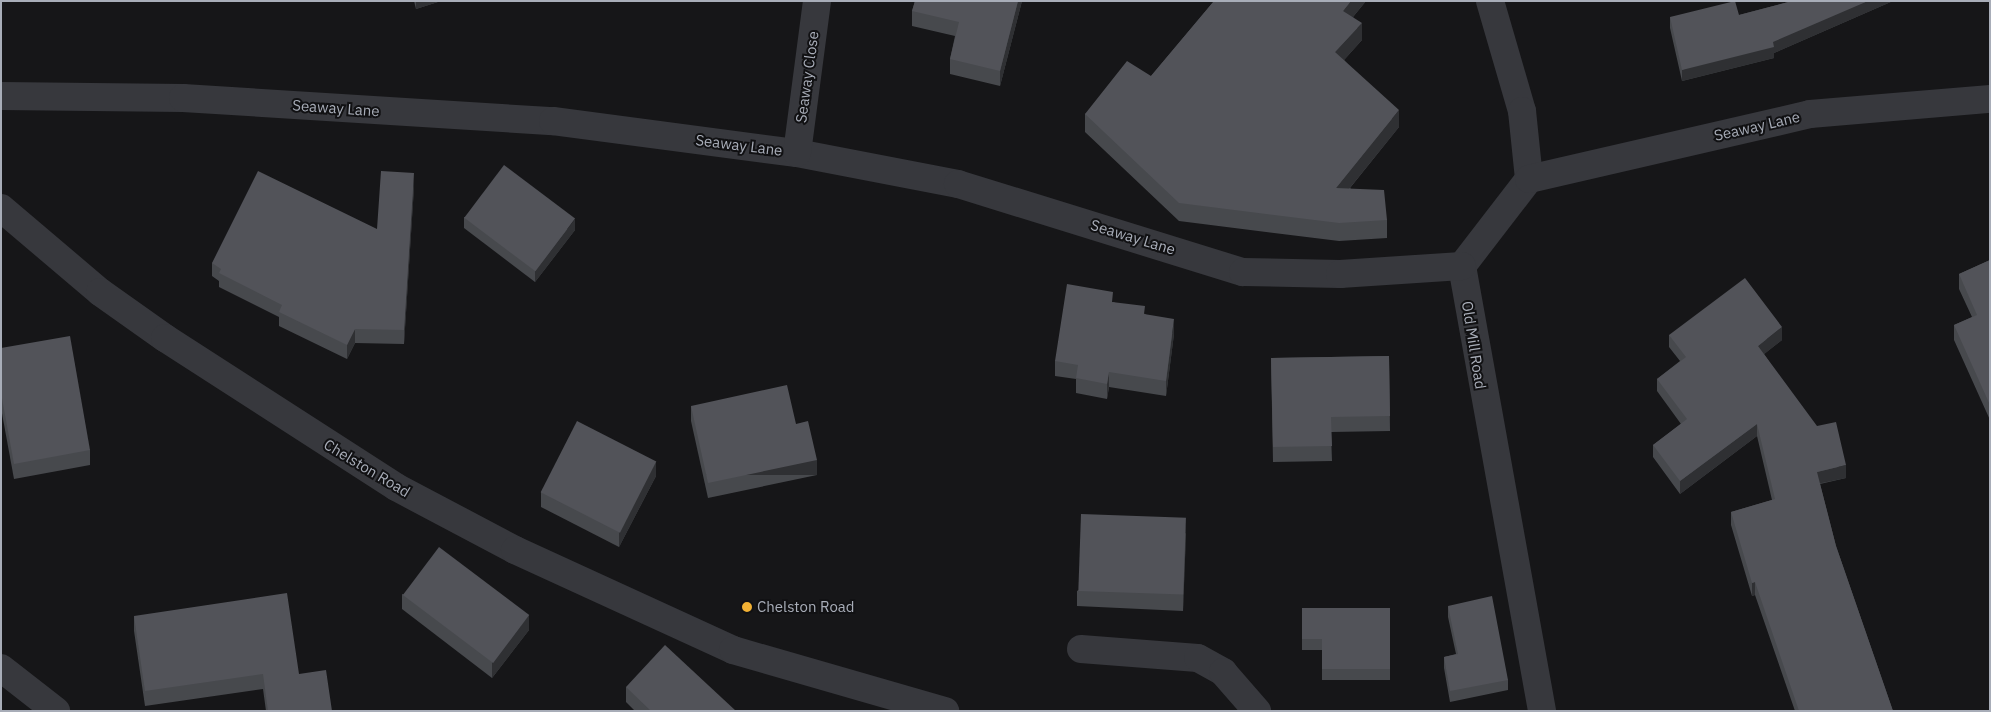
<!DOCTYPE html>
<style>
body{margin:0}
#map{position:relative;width:1991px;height:712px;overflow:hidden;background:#161618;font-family:"IBM Plex Sans",sans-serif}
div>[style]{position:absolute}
.minor>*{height:28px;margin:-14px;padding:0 14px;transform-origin:14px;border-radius:14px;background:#37383d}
.wall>*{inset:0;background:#47494d}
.shaded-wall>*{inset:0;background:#2f3033;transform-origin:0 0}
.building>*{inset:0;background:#525359;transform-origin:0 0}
.dots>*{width:14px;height:14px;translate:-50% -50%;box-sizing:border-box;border:2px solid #111113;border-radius:50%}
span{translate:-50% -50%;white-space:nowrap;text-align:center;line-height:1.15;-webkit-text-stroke:4px #111113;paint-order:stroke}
.street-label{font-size:15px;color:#a8adb8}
.poi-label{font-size:15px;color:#a8adb8}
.left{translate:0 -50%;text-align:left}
.frame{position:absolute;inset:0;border:2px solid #a8adb8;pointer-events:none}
</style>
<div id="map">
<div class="minor">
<i style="left:1490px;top:1px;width:115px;rotate:73.8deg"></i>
<i style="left:1522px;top:111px;width:68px;rotate:84.1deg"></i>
<i style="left:1529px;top:179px;width:110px;rotate:127.6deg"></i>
<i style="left:1462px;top:266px;width:452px;rotate:79.8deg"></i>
<i style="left:1px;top:96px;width:182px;rotate:0.6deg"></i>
<i style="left:183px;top:98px;width:371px;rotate:3.6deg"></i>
<i style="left:553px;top:121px;width:246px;rotate:7.5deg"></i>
<i style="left:797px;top:153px;width:164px;rotate:10.9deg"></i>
<i style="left:958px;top:184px;width:298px;rotate:17.2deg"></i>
<i style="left:1243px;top:272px;width:97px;rotate:1.2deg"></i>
<i style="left:1340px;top:274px;width:122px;rotate:-3.8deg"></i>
<i style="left:797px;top:153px;width:153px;rotate:-82.5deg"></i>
<i style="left:1529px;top:179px;width:288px;rotate:-13deg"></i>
<i style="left:1810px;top:114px;width:181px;rotate:-4.8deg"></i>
<i style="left:1px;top:208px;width:130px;rotate:40.3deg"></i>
<i style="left:100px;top:292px;width:80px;rotate:35.3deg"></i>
<i style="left:165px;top:338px;width:275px;rotate:32.8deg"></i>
<i style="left:396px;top:487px;width:135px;rotate:27.9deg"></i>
<i style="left:515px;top:550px;width:240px;rotate:24.6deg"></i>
<i style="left:733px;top:650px;width:221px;rotate:16.1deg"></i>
<i style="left:1081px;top:649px;width:117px;rotate:4.4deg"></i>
<i style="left:1198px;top:658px;width:29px;rotate:29deg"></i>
<i style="left:1223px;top:672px;width:52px;rotate:48.9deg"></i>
<i style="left:1px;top:668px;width:70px;rotate:38deg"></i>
</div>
<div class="wall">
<i style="clip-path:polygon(414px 1px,441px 1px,416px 9px)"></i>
<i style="clip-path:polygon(915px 1px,1022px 1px,1000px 86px,950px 74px,950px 59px,955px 36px,912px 26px,912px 11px)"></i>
<i style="clip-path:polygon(1214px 1px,1366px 1px,1353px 17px,1362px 40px,1344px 60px,1399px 127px,1350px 188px,1387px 220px,1387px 238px,1339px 241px,1179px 221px,1085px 132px,1085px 114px,1151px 76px)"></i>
<i style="clip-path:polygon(1792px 1px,1893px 1px,1774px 53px,1774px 58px,1682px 81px,1670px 28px,1670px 17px,1739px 15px)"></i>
<i style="clip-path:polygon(414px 187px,404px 344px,355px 343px,347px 359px,279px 326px,279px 317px,219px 287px,219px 281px,212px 276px,212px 263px,377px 229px)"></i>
<i style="clip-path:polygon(464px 217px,575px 230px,535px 282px,464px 228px)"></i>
<i style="clip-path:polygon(1990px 260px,1990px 420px,1954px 340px,1954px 325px,1972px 317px,1959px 289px,1959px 274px)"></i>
<i style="clip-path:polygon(1113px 302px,1145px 314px,1174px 334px,1166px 396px,1109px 387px,1107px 399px,1076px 393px,1076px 379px,1055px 376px,1055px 361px)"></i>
<i style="clip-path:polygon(1669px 335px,1782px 340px,1764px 354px,1846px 478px,1820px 484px,1836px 546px,1893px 711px,1795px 711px,1755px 595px,1752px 596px,1731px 525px,1731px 512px,1772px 500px,1757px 436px,1680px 494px,1653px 457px,1653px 445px,1681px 424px,1657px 391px,1657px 379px,1680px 361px,1669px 347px)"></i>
<i style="clip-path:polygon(1px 348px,90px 450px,90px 465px,14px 479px,1px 408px)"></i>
<i style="clip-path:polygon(1389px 356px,1390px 431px,1331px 432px,1332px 461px,1273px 462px,1271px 358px)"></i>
<i style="clip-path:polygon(691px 406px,796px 424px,817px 475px,708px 498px,691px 421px)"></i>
<i style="clip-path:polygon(656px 476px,619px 547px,541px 507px,541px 492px)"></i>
<i style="clip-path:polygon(1186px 533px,1183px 611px,1077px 606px,1077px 591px)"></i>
<i style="clip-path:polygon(402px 594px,529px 630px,492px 678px,402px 609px)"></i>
<i style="clip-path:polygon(1448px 606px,1508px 680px,1508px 690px,1450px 702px,1444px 668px,1444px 657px,1456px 654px,1448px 617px)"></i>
<i style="clip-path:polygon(1302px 608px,1390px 608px,1390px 680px,1322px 680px,1322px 650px,1302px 650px)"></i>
<i style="clip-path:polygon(134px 616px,299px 674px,332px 711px,266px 711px,263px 689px,145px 706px,134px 631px)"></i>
<i style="clip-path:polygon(626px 687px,736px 711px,635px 711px,626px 702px)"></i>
</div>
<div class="shaded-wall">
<i style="clip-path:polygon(416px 1px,441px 1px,416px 9px)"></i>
<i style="clip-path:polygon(1018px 1px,1022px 1px,1000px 86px,1000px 71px)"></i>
<i style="clip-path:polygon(1351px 1px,1366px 1px,1343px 29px,1343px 11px)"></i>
<i style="clip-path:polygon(1868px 1px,1893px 1px,1774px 53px,1774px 58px,1682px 81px,1682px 70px)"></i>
<i style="clip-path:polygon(1362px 23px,1362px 40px,1335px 70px,1335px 52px)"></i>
<i style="clip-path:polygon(1399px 110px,1399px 127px,1336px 205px,1336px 188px)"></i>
<i style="clip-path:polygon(414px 173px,414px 187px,404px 344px,404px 330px)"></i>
<i style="clip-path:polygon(575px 219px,575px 230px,535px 282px,535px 271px)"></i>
<i style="clip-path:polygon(1174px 319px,1174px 334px,1166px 396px,1166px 381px)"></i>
<i style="clip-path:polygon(1782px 327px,1782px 340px,1758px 359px,1758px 346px)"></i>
<i style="clip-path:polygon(355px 329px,355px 343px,347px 359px,347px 345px)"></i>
<i style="clip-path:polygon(1109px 372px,1109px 387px,1107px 399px,1107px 384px)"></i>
<i style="clip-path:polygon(1757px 424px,1757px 436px,1680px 494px,1680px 481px)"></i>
<i style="left:817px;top:460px;width:15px;height:111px;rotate:90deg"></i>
<i style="clip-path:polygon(656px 461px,656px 476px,619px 547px,619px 532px)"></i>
<i style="clip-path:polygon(1846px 465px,1846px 478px,1817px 484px,1817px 472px)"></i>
<i style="clip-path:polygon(1186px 518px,1186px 533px,1183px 611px,1183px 596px)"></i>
<i style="clip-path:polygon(1755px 582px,1755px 595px,1752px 596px,1752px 583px)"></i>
<i style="clip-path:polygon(529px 615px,529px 630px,492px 678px,492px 663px)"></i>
</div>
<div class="building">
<i style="clip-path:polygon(915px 1px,1018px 1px,1000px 71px,950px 59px,959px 22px,912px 11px)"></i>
<i style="clip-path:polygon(1214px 1px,1351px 1px,1343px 11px,1362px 23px,1335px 52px,1399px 110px,1336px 188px,1384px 190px,1387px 220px,1339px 223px,1179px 203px,1085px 114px,1127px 61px,1151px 76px)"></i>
<i style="clip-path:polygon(1735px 1px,1739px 15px,1792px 1px,1868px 1px,1773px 42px,1774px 47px,1682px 70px,1670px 17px)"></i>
<i style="left:504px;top:165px;width:89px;height:66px;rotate:37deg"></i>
<i style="clip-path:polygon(258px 171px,377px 229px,381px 171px,414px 173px,404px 330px,355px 329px,347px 345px,279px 312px,282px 305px,219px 273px,221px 269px,212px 263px)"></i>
<i style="clip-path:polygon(1990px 260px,1990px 405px,1954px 325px,1977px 315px,1959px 274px)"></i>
<i style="clip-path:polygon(1745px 278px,1782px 327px,1758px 346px,1817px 426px,1836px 422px,1846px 465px,1817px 472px,1836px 546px,1893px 711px,1799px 711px,1755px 582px,1752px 583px,1731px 512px,1775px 499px,1757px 424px,1680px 481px,1653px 445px,1687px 419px,1657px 379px,1686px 357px,1669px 335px)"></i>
<i style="clip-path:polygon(1067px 284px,1113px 292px,1112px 302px,1145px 306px,1144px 314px,1174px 319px,1166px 381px,1109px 372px,1107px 384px,1076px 378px,1078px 365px,1055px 361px)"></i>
<i style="clip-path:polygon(70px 336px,90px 450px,14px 464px,1px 393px,1px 348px)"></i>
<i style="clip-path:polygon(1389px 356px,1390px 416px,1331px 417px,1332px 446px,1273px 447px,1271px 358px)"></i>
<i style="clip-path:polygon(787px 385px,796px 424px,808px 421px,817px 460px,708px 483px,691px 406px)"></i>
<i style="left:577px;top:421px;width:89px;height:80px;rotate:27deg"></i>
<i style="left:1081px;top:514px;width:105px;height:77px;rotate:2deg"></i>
<i style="left:439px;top:547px;width:113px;height:60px;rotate:37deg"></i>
<i style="clip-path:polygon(287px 593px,299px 674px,326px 670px,332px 711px,268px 711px,263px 674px,145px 691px,134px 616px)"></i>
<i style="clip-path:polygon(1492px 596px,1508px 680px,1450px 691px,1444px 657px,1458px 654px,1448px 606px)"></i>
<i style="clip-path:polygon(1302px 608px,1390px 608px,1390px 669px,1322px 669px,1322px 639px,1302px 639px)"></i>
<i style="clip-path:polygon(665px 645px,736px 711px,651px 711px,626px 687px)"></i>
</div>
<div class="dots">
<i style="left:747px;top:607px;background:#f2b134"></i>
</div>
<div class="street-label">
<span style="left:807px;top:77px;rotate:-82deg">Seaway Close</span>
<span style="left:336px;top:108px;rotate:4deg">Seaway Lane</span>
<span style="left:1757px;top:126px;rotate:-13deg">Seaway Lane</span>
<span style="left:739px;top:145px;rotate:7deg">Seaway Lane</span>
<span style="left:1133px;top:237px;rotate:17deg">Seaway Lane</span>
<span style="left:1474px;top:345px;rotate:81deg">Old Mill Road</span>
<span style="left:367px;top:468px;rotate:31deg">Chelston Road</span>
</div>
<div class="poi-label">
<span class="left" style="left:757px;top:607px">Chelston Road</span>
</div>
<div class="frame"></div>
</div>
